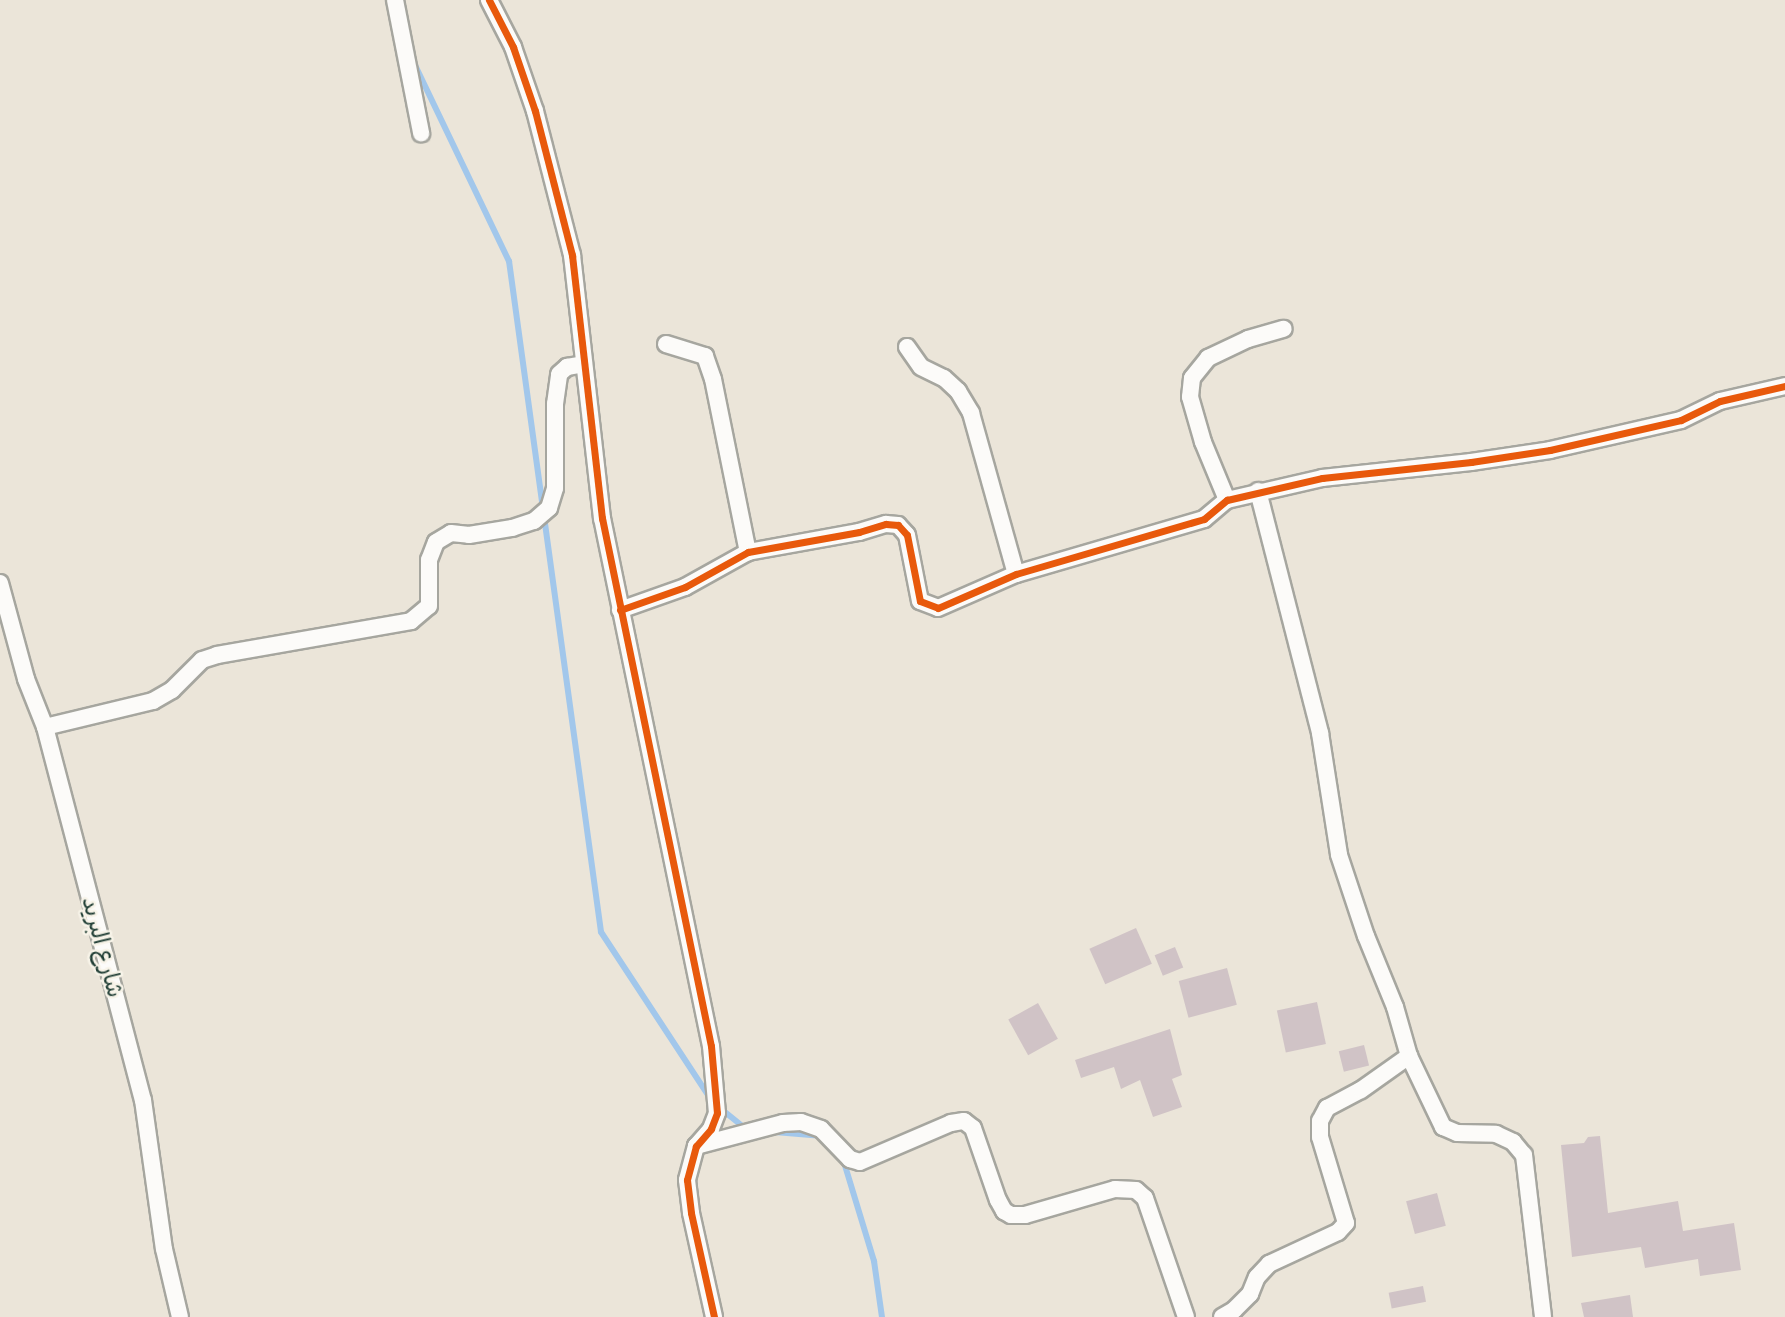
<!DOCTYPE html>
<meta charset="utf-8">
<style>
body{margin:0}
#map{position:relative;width:1785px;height:1317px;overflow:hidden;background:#ebe5d9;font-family:Itim,"Playpen Sans Arabic",sans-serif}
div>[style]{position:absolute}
.stream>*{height:6px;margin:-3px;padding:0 3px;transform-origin:3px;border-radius:3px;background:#a2c7eb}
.building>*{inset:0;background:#d0c3c6;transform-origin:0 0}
.roads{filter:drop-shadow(2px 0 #a6a69f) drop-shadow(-2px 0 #a6a69f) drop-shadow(0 2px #a6a69f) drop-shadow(0 -2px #a6a69f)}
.minor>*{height:16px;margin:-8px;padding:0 8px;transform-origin:8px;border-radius:8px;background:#fcfbf9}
.cycleway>*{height:7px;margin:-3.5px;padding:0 3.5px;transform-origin:3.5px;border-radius:3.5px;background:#e8590c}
span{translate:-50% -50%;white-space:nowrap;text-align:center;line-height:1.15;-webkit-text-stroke:5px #f7f3e8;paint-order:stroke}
.street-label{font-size:23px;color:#1f3d34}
</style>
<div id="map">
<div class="stream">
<i style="left:414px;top:63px;width:220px;rotate:64.4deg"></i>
<i style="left:509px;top:261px;width:677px;rotate:82.19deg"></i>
<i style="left:601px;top:932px;width:199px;rotate:56.7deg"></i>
<i style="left:720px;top:1108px;width:33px;rotate:39deg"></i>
<i style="left:775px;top:1132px;width:48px;rotate:4.8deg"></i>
<i style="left:843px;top:1159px;width:107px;rotate:73.1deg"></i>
<i style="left:874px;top:1261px;width:57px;rotate:81.9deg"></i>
</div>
<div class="building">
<i style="left:1136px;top:928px;width:39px;height:51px;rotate:66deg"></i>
<i style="left:1175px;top:947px;width:22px;height:22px;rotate:68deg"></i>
<i style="left:1227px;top:968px;width:38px;height:50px;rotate:75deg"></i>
<i style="left:1317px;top:1002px;width:43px;height:41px;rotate:78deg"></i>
<i style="left:1038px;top:1003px;width:41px;height:34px;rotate:61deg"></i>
<i style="clip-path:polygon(1170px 1029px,1182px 1075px,1172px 1079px,1182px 1107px,1153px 1117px,1140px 1080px,1121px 1089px,1114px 1067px,1081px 1078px,1075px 1060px)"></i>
<i style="left:1364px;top:1045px;width:21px;height:26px;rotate:76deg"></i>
<i style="clip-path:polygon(1600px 1136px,1608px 1213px,1678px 1201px,1683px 1231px,1734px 1223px,1741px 1270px,1700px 1276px,1698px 1259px,1645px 1268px,1641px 1247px,1572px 1257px,1561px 1145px,1584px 1143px,1588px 1137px)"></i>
<i style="left:1437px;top:1193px;width:34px;height:32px;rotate:75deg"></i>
<i style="left:1423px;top:1286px;width:16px;height:35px;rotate:79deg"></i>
<i style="clip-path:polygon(1630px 1295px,1633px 1317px,1584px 1317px,1581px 1303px)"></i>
</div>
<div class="roads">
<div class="minor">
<i style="left:395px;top:0;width:136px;rotate:78.9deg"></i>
<i style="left:489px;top:0;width:53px;rotate:62.9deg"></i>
<i style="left:513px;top:47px;width:68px;rotate:71deg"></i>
<i style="left:535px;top:111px;width:149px;rotate:75.6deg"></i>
<i style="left:572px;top:255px;width:265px;rotate:83.5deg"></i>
<i style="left:602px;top:518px;width:539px;rotate:78.34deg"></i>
<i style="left:711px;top:1046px;width:67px;rotate:84.9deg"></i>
<i style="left:717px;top:1113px;width:17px;rotate:111deg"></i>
<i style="left:711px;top:1129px;width:23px;rotate:131deg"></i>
<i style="left:696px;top:1146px;width:35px;rotate:105deg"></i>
<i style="left:687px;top:1180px;width:33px;rotate:83deg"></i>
<i style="left:691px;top:1213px;width:107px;rotate:77.5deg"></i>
<i style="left:666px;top:344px;width:41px;rotate:17.1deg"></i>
<i style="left:705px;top:356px;width:24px;rotate:71deg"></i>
<i style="left:713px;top:379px;width:177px;rotate:78.6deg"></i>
<i style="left:907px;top:347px;width:24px;rotate:55deg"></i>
<i style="left:921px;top:367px;width:25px;rotate:26deg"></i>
<i style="left:944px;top:378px;width:19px;rotate:43deg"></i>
<i style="left:958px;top:391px;width:26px;rotate:59deg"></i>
<i style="left:971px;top:413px;width:167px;rotate:74.4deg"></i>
<i style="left:1258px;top:491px;width:250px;rotate:75.6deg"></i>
<i style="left:1320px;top:733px;width:123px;rotate:81.1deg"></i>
<i style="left:1339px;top:855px;width:85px;rotate:71.6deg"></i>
<i style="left:1366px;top:936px;width:77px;rotate:67.8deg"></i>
<i style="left:1395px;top:1007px;width:51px;rotate:74.1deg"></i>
<i style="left:1409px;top:1056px;width:79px;rotate:64.4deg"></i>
<i style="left:1443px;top:1127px;width:15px;rotate:23deg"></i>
<i style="left:1457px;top:1133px;width:39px;rotate:1deg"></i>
<i style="left:1496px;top:1134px;width:19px;rotate:25deg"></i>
<i style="left:1513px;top:1142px;width:17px;rotate:50deg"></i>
<i style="left:1524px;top:1155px;width:163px;rotate:83.3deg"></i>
<i style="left:1227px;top:500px;width:63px;rotate:-112.5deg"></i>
<i style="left:1203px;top:442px;width:47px;rotate:-106.1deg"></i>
<i style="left:1190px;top:397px;width:19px;rotate:-84deg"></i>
<i style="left:1192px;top:378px;width:26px;rotate:-51deg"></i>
<i style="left:1208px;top:358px;width:44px;rotate:-25.4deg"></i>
<i style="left:1248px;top:339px;width:37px;rotate:-16deg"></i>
<i style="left:0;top:583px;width:99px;rotate:74.8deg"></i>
<i style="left:26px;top:679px;width:52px;rotate:68.4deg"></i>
<i style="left:45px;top:727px;width:386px;rotate:75.3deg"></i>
<i style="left:143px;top:1100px;width:150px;rotate:82deg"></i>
<i style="left:164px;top:1249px;width:70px;rotate:76.8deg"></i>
<i style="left:620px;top:610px;width:69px;rotate:-19.5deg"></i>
<i style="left:685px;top:587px;width:72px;rotate:-29.1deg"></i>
<i style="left:748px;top:552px;width:113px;rotate:-10.2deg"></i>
<i style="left:859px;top:532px;width:28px;rotate:-17deg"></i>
<i style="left:886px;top:524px;width:12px;rotate:5deg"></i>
<i style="left:898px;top:525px;width:13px;rotate:48deg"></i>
<i style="left:907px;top:535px;width:67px;rotate:78.9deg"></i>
<i style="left:920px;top:601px;width:19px;rotate:21deg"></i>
<i style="left:938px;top:608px;width:85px;rotate:-23.6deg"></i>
<i style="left:1016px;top:574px;width:196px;rotate:-16.3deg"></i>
<i style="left:1204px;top:519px;width:30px;rotate:-40deg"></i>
<i style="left:1227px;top:500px;width:98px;rotate:-13deg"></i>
<i style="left:1322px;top:478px;width:150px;rotate:-6.1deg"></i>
<i style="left:1471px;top:462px;width:80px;rotate:-8.6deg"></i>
<i style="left:1550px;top:450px;width:134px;rotate:-12.9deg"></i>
<i style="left:1681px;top:420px;width:43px;rotate:-26deg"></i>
<i style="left:1720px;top:401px;width:67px;rotate:-13deg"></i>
<i style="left:45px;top:727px;width:111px;rotate:-13.5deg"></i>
<i style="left:153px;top:701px;width:22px;rotate:-30deg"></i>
<i style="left:172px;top:690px;width:42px;rotate:-45deg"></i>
<i style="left:202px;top:660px;width:16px;rotate:-18deg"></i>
<i style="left:217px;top:655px;width:197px;rotate:-9.9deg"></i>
<i style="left:411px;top:621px;width:23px;rotate:-40deg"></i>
<i style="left:429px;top:606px;width:46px;rotate:-90deg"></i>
<i style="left:429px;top:560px;width:19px;rotate:-69deg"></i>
<i style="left:436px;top:542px;width:17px;rotate:-31deg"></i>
<i style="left:451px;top:533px;width:18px;rotate:6deg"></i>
<i style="left:469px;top:535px;width:44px;rotate:-9.2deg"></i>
<i style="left:512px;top:528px;width:23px;rotate:-18deg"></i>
<i style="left:534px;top:521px;width:20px;rotate:-41deg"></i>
<i style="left:549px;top:508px;width:21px;rotate:-73deg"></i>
<i style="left:555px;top:488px;width:84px;rotate:-90deg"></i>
<i style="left:555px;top:404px;width:30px;rotate:-82deg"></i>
<i style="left:559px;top:374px;width:11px;rotate:-41deg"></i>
<i style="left:567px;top:367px;width:17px;rotate:-10deg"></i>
<i style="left:696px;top:1146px;width:90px;rotate:-14.8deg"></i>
<i style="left:783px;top:1123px;width:18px;rotate:-3deg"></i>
<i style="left:801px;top:1122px;width:21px;rotate:19deg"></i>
<i style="left:821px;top:1129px;width:42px;rotate:46deg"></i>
<i style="left:850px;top:1159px;width:10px;rotate:17deg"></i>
<i style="left:860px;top:1162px;width:99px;rotate:-23.2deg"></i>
<i style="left:951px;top:1123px;width:13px;rotate:-9deg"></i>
<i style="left:964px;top:1121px;width:11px;rotate:38deg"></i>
<i style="left:973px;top:1128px;width:76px;rotate:70.9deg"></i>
<i style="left:998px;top:1200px;width:13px;rotate:61deg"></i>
<i style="left:1004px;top:1211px;width:8px;rotate:30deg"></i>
<i style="left:1011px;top:1215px;width:14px"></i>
<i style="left:1025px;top:1215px;width:94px;rotate:-16.1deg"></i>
<i style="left:1115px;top:1189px;width:21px;rotate:3deg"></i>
<i style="left:1136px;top:1190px;width:12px;rotate:42deg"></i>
<i style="left:1145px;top:1198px;width:126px;rotate:71deg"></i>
<i style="left:1222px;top:1317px;width:14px;rotate:-30deg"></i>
<i style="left:1234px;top:1310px;width:23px;rotate:-45deg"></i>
<i style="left:1250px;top:1294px;width:18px;rotate:-68deg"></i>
<i style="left:1257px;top:1277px;width:18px;rotate:-47deg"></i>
<i style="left:1269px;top:1264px;width:76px;rotate:-24.9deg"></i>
<i style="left:1338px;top:1232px;width:12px;rotate:-48deg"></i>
<i style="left:1346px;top:1223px;width:90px;rotate:-106.8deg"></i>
<i style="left:1320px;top:1137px;width:16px;rotate:-90deg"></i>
<i style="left:1320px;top:1121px;width:15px;rotate:-62deg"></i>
<i style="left:1327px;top:1108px;width:38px;rotate:-28deg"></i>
<i style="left:1361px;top:1090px;width:59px;rotate:-35.3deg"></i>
</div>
</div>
<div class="cycleway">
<i style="left:489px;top:0;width:53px;rotate:62.9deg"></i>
<i style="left:513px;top:47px;width:68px;rotate:71deg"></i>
<i style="left:535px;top:111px;width:149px;rotate:75.6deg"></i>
<i style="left:572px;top:255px;width:265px;rotate:83.5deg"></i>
<i style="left:602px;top:518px;width:539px;rotate:78.34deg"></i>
<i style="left:711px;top:1046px;width:67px;rotate:84.9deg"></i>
<i style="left:717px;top:1113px;width:17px;rotate:111deg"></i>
<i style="left:711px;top:1129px;width:23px;rotate:131deg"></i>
<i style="left:696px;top:1146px;width:35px;rotate:105deg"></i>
<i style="left:687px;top:1180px;width:33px;rotate:83deg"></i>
<i style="left:691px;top:1213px;width:107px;rotate:77.5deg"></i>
<i style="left:620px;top:610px;width:69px;rotate:-19.5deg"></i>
<i style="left:685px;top:587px;width:72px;rotate:-29.1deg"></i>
<i style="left:748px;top:552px;width:113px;rotate:-10.2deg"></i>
<i style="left:859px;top:532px;width:28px;rotate:-17deg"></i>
<i style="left:886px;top:524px;width:12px;rotate:5deg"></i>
<i style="left:898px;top:525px;width:13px;rotate:48deg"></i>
<i style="left:907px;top:535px;width:67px;rotate:78.9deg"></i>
<i style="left:920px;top:601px;width:19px;rotate:21deg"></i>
<i style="left:938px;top:608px;width:85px;rotate:-23.6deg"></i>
<i style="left:1016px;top:574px;width:196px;rotate:-16.3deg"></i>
<i style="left:1204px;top:519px;width:30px;rotate:-40deg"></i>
<i style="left:1227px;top:500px;width:98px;rotate:-13deg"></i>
<i style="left:1322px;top:478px;width:150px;rotate:-6.1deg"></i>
<i style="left:1471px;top:462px;width:80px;rotate:-8.6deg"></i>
<i style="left:1550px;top:450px;width:134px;rotate:-12.9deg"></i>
<i style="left:1681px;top:420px;width:43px;rotate:-26deg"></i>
<i style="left:1720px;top:401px;width:67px;rotate:-13deg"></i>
</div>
<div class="street-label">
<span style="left:103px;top:947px;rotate:75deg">شارع البريد</span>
</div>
</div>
